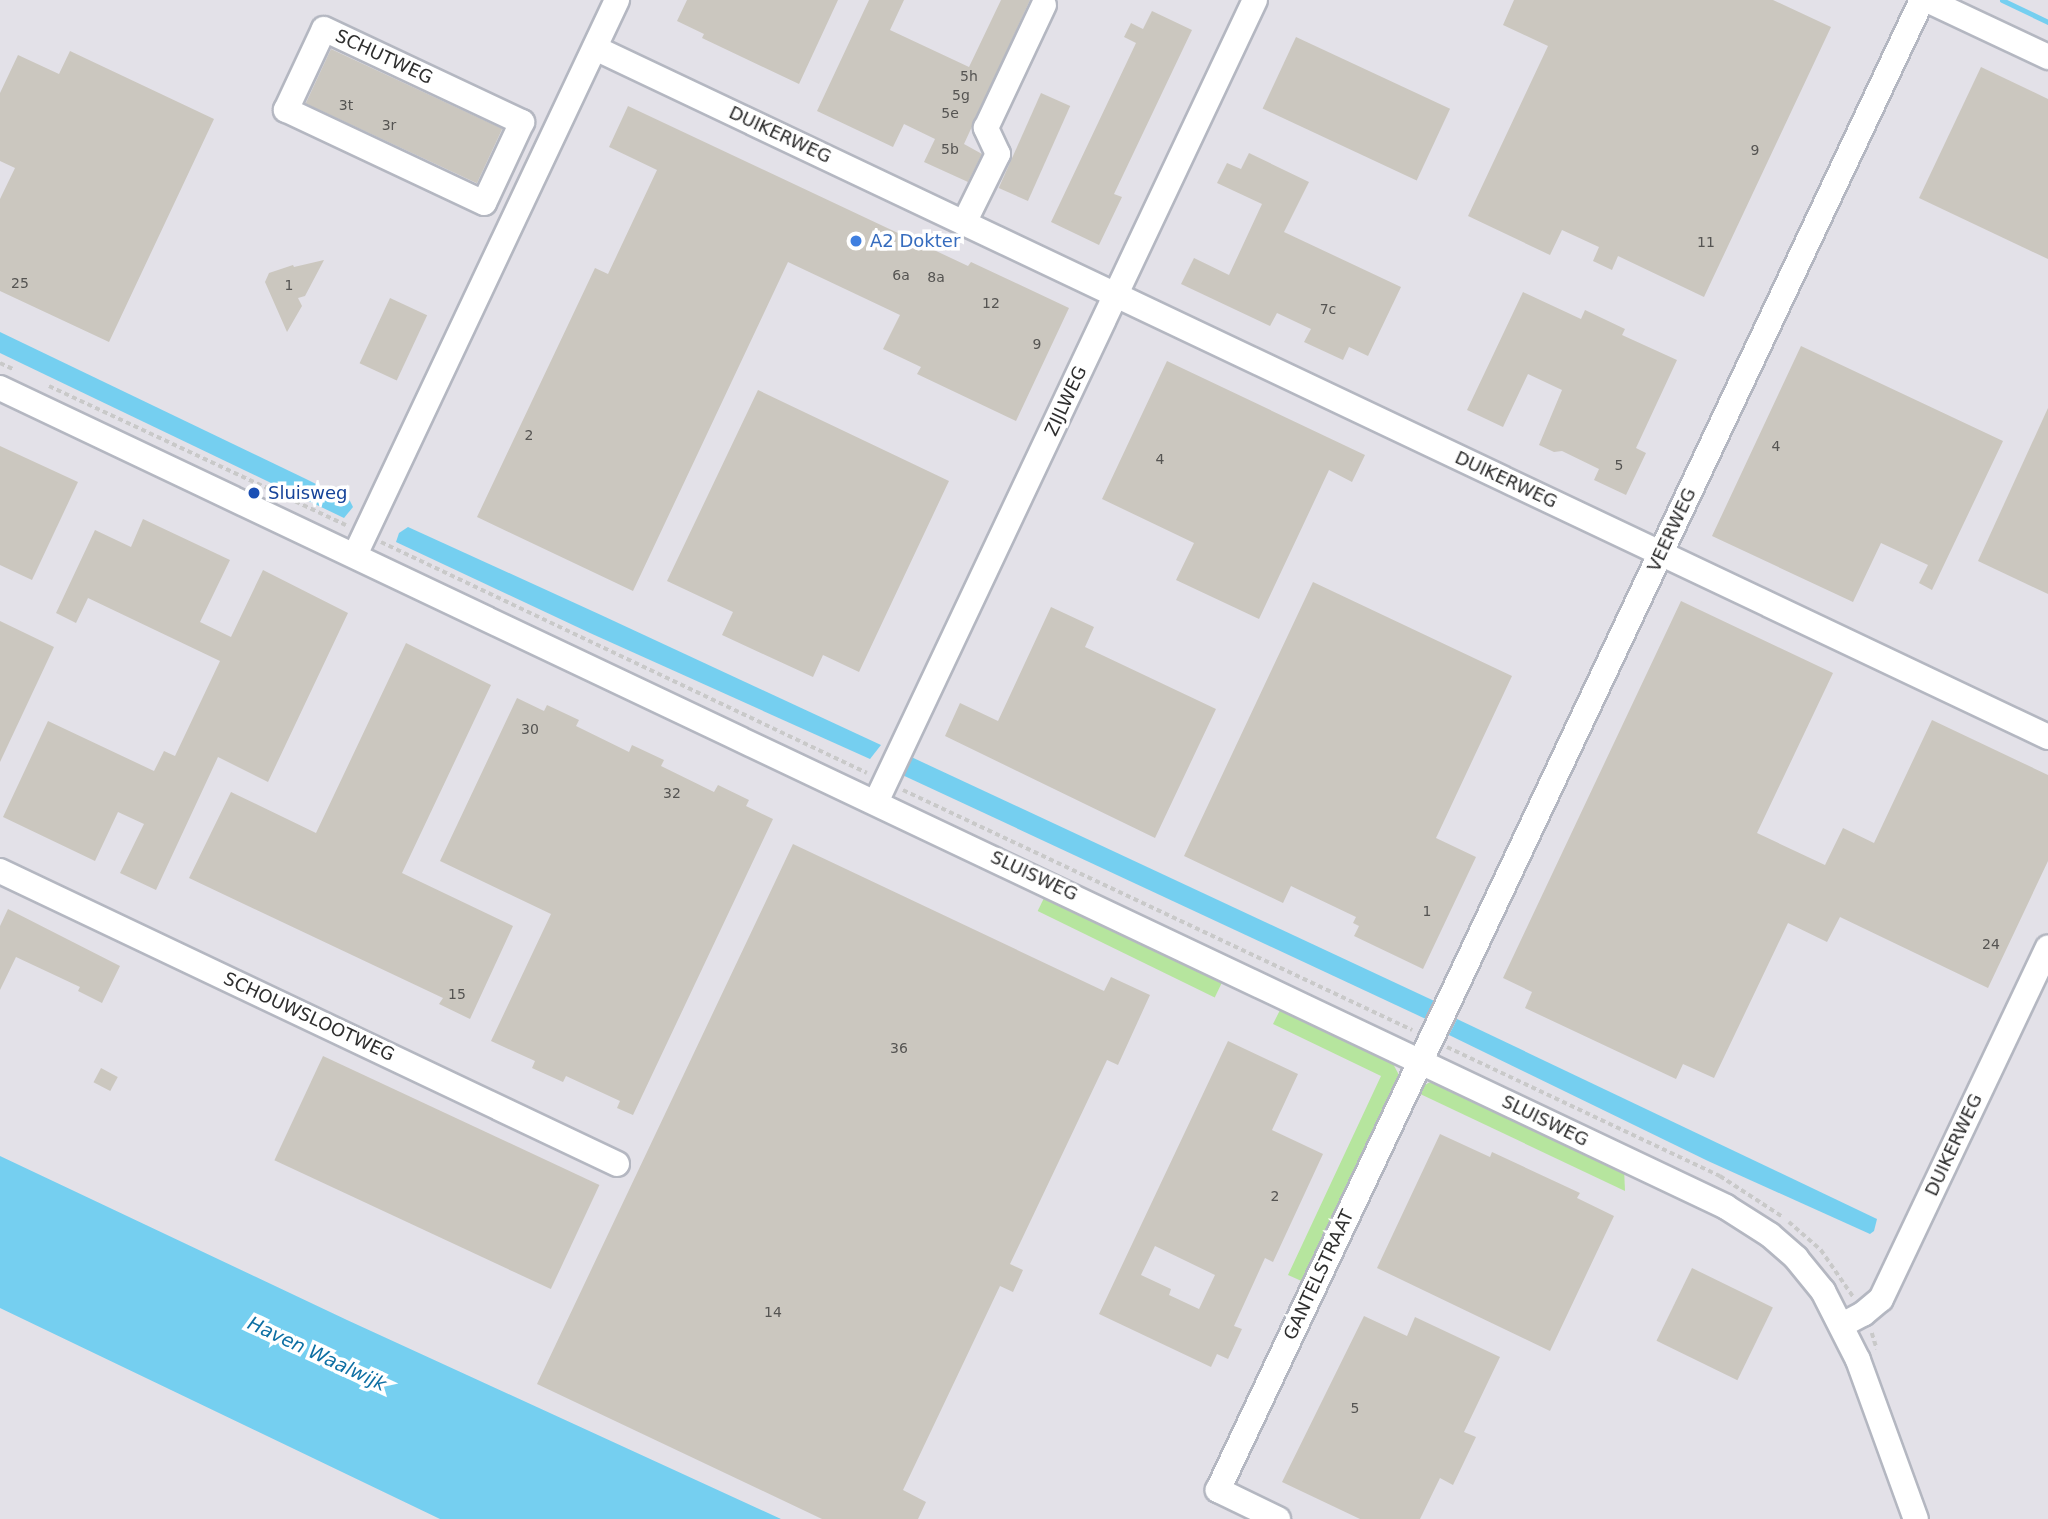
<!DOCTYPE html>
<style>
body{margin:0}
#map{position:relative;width:2048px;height:1519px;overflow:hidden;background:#efe9e1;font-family:"DejaVu Sans",sans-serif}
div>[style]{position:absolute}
.industrial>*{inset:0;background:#e3e1e8;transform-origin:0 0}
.green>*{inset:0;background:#b6e59e;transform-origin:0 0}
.water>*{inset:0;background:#75cff0;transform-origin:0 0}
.stream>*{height:5px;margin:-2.5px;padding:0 2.5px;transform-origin:2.5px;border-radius:2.5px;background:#75cff0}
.building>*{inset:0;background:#cbc7bf;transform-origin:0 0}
.path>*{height:3.5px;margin-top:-1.75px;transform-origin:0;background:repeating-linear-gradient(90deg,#c9c9c9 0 5px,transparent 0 8.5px)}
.roads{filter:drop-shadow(2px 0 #b4b7c1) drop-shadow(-2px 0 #b4b7c1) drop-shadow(0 2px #b4b7c1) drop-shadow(0 -2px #b4b7c1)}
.minor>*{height:24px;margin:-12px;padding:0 12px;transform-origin:12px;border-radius:12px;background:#fff}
.dots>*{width:19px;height:19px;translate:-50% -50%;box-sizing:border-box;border:4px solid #fff;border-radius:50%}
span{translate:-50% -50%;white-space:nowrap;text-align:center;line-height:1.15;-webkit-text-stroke:7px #fff;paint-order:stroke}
.number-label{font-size:14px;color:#555452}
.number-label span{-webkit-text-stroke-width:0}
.street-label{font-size:18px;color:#2e2e2e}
.shop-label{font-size:18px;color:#366cbe}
.left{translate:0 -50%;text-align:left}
.transit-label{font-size:18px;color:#164399}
.water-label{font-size:19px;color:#0d6fa3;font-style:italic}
</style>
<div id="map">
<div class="industrial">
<i style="left:0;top:0;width:2048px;height:1519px"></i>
</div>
<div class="green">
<i style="left:1046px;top:894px;width:197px;height:19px;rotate:26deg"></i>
<i style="clip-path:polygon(1282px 1006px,1391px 1060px,1399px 1075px,1399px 1084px,1306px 1283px,1288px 1275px,1381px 1076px,1273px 1024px)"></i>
<i style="clip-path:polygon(1435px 1081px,1624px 1168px,1625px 1191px,1416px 1092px,1428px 1083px)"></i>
</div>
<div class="water">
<i style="clip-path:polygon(0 332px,306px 479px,350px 501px,353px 507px,344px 518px,0 353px)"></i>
<i style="clip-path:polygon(408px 527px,601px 615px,881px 745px,870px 759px,590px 633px,396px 542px,399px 533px)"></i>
<i style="left:907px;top:755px;width:586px;height:20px;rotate:25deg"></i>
<i style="clip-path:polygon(1457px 1019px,1877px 1219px,1874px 1231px,1870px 1234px,1708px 1161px,1449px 1035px)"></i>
<i style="clip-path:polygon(0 1156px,347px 1320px,781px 1519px,440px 1519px,0 1308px)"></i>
</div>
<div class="stream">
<i style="left:2002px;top:0;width:51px;rotate:25.6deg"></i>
</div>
<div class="building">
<i style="clip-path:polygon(687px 0,838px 0,799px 84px,702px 38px,704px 34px,677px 21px)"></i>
<i style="clip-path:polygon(869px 0,904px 0,890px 30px,969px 67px,1001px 0,1030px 0,964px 144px,982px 154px,968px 182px,924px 162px,935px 139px,904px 124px,893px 147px,817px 111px)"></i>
<i style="clip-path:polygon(1514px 0,1773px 0,1831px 27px,1704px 297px,1618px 256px,1612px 270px,1593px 261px,1599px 247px,1562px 230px,1550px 255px,1468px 216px,1548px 46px,1503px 25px)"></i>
<i style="clip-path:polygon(1152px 11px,1192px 30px,1114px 194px,1122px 197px,1099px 245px,1051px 222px,1136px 43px,1124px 37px,1131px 23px,1143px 29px)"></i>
<i style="left:1296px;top:37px;width:170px;height:79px;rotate:25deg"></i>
<i style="left:331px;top:49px;width:189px;height:60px;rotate:25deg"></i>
<i style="clip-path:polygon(70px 51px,214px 119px,109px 342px,0 291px,0 199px,15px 168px,0 161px,0 93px,18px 55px,59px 74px)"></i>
<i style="clip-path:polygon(1981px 67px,2048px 99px,2048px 259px,1919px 198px)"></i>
<i style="left:1041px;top:93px;width:32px;height:104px;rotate:24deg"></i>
<i style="clip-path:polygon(628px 106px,968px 266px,971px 262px,1069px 308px,1016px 421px,917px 374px,921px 367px,883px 349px,900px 315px,788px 262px,633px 591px,477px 517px,595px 268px,608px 274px,657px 170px,609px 147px)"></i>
<i style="clip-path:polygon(1249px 153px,1309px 182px,1284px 232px,1401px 287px,1368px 356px,1349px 347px,1343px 360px,1304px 342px,1311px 329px,1277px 313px,1270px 326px,1181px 284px,1194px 258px,1229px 275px,1262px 204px,1217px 183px,1227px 163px,1241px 169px)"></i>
<i style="clip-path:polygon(324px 260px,305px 296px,298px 298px,302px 306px,287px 332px,265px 282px,269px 273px,293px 265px,294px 267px)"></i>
<i style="clip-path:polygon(1523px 292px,1581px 319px,1585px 310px,1625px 329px,1622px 335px,1677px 360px,1636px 448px,1646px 453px,1626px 495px,1594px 480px,1599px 469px,1562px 451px,1554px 452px,1539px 445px,1562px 390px,1528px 374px,1503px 427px,1467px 410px)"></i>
<i style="left:390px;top:298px;width:41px;height:72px;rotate:25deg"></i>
<i style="clip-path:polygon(1801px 346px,2003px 441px,1932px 590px,1919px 583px,1928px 565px,1881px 543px,1853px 602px,1712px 536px)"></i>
<i style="clip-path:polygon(1167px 361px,1365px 455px,1352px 482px,1329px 470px,1259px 619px,1176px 580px,1194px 543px,1102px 499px)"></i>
<i style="clip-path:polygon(758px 390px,949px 481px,859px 672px,823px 655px,813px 677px,722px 635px,733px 612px,667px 581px)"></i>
<i style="clip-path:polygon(2048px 408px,2048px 594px,1978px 561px)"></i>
<i style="clip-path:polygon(0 446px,78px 482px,32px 580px,0 565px)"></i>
<i style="clip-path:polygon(143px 519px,230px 560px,200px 622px,231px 637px,263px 570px,348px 613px,268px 782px,218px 757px,156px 890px,120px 873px,144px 824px,118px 812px,95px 861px,3px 817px,48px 721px,154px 771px,164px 751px,175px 756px,220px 661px,88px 598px,76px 623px,56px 613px,95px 530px,131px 547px)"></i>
<i style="clip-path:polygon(1313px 582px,1512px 676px,1436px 838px,1476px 857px,1423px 969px,1354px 936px,1359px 926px,1353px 923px,1356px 917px,1291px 886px,1283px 903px,1184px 856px)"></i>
<i style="clip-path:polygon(1681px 601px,1833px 673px,1757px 833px,1825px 865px,1843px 828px,1874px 843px,1932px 720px,2048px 775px,2048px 861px,1988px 988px,1840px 917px,1827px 942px,1788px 923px,1714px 1078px,1683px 1064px,1676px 1079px,1525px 1008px,1532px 992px,1503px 978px)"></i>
<i style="clip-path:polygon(1051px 607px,1094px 627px,1085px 647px,1216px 709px,1155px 838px,945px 736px,960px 703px,998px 721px)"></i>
<i style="clip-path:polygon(0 621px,54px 647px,0 762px)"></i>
<i style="clip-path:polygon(406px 643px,491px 685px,402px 873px,513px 926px,470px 1019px,439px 1004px,443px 998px,189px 878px,231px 792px,316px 833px)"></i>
<i style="clip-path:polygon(517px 698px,544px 711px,547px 705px,579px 720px,576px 726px,629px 752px,632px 745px,664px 760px,661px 766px,714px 792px,718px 785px,749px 800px,746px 806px,773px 819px,633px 1115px,617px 1108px,620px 1101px,566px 1076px,563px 1082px,532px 1068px,535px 1061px,491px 1041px,551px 914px,440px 861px)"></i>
<i style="clip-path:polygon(793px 844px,1104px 991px,1111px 977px,1150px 995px,1118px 1065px,1107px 1060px,1010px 1264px,1023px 1270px,1013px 1292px,1000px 1286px,903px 1490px,926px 1502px,918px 1519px,822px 1519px,537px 1384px)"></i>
<i style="clip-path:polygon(8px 909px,120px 966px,102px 1003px,78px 991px,80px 987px,16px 957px,0 990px,0 926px)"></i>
<i style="clip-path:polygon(evenodd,1228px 1041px,1298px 1074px,1272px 1130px,1323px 1154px,1273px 1262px,1265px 1258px,1234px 1326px,1242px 1329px,1228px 1359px,1217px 1354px,1211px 1367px,1099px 1314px,1228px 1041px,1155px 1246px,1215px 1275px,1199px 1309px,1169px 1295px,1171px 1289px,1141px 1275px,1155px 1246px)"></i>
<i style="left:323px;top:1056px;width:305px;height:115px;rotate:25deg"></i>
<i style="left:101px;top:1068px;width:19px;height:16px;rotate:28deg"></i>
<i style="clip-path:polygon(1440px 1134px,1490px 1157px,1492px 1152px,1580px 1193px,1577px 1198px,1614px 1216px,1550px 1351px,1377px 1268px)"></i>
<i style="left:1692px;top:1268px;width:90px;height:81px;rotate:26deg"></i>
<i style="clip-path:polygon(1364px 1316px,1407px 1336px,1415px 1317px,1500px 1357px,1464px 1432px,1476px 1437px,1453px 1485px,1440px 1478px,1420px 1519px,1360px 1519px,1282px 1482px)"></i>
</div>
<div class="path">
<i style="left:0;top:363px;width:14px;rotate:25deg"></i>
<i style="left:49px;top:386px;width:328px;rotate:25.1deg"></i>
<i style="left:381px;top:542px;width:538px;rotate:25.42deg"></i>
<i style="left:903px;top:790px;width:563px;rotate:25.24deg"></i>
<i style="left:1447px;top:1047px;width:302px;rotate:25.3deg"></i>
<i style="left:1720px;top:1176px;width:75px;rotate:33.1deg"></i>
<i style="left:1789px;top:1222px;width:43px;rotate:41.2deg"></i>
<i style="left:1821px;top:1250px;width:58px;rotate:55.5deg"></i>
<i style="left:1872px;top:1333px;width:17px;rotate:73deg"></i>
</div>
<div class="roads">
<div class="minor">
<i style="left:1927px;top:0;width:134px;rotate:25.2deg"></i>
<i style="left:324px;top:29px;width:219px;rotate:25.2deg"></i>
<i style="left:522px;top:122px;width:89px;rotate:115.1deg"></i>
<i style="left:484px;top:203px;width:219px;rotate:-154.8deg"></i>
<i style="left:286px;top:110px;width:89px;rotate:-64.9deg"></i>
<i style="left:595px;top:48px;width:1608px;rotate:25.37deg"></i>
<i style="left:964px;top:223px;width:77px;rotate:-63.8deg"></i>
<i style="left:998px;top:154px;width:29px;rotate:-115deg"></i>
<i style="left:986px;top:128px;width:136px;rotate:-64.8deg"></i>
<i style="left:0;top:388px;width:1910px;rotate:25.38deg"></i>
<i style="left:1726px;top:1207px;width:52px;rotate:32.5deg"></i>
<i style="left:1770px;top:1235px;width:35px;rotate:41deg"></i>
<i style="left:1796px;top:1258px;width:43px;rotate:50.7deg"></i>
<i style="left:1823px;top:1291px;width:77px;rotate:63.1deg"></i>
<i style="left:1858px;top:1360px;width:169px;rotate:70deg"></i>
<i style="left:355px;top:555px;width:614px;rotate:-64.73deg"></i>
<i style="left:876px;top:802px;width:887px;rotate:-64.71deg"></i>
<i style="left:0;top:871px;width:683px;rotate:25.4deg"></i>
<i style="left:1842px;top:1325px;width:24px;rotate:-28deg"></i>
<i style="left:1863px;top:1314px;width:23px;rotate:-40deg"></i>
<i style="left:1881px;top:1299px;width:389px;rotate:-64.6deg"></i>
<i style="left:1278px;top:1519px;width:67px;rotate:-154.2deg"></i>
<i style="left:1218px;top:1490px;width:1648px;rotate:-64.71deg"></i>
</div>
</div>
<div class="dots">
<i style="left:856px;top:241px;background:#3f7fe0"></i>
<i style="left:254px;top:493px;background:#1a4fb4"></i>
</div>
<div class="number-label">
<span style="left:969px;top:76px">5h</span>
<span style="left:961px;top:95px">5g</span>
<span style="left:346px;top:105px">3t</span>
<span style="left:950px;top:113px">5e</span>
<span style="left:389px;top:125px">3r</span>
<span style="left:950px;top:149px">5b</span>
<span style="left:1755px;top:150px">9</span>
<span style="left:1706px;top:242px">11</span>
<span style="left:901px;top:275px">6a</span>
<span style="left:936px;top:277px">8a</span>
<span style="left:20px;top:283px">25</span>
<span style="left:289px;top:285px">1</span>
<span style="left:991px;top:303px">12</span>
<span style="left:1328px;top:309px">7c</span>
<span style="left:1037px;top:344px">9</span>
<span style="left:529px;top:435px">2</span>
<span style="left:1776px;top:446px">4</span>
<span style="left:1160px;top:459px">4</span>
<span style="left:1619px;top:465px">5</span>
<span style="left:530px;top:729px">30</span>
<span style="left:672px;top:793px">32</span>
<span style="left:1427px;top:911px">1</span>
<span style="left:1991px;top:944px">24</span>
<span style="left:457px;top:994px">15</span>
<span style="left:899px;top:1048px">36</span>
<span style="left:1275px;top:1196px">2</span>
<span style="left:773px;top:1312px">14</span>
<span style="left:1355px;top:1408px">5</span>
</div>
<div class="street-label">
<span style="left:384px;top:57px;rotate:25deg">SCHUTWEG</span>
<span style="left:780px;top:135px;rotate:25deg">DUIKERWEG</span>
<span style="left:1066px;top:401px;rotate:-65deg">ZIJLWEG</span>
<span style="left:1506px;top:480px;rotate:25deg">DUIKERWEG</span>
<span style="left:1672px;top:530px;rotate:-65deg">VEERWEG</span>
<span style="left:1034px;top:876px;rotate:25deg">SLUISWEG</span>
<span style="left:309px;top:1017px;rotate:25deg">SCHOUWSLOOTWEG</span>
<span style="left:1545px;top:1121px;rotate:26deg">SLUISWEG</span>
<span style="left:1954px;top:1145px;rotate:-65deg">DUIKERWEG</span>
<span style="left:1319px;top:1275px;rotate:-65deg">GANTELSTRAAT</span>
</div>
<div class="shop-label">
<span class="left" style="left:870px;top:241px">A2 Dokter</span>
</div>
<div class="transit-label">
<span class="left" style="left:268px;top:493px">Sluisweg</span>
</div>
<div class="water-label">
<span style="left:317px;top:1354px;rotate:25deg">Haven Waalwijk</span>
</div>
</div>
